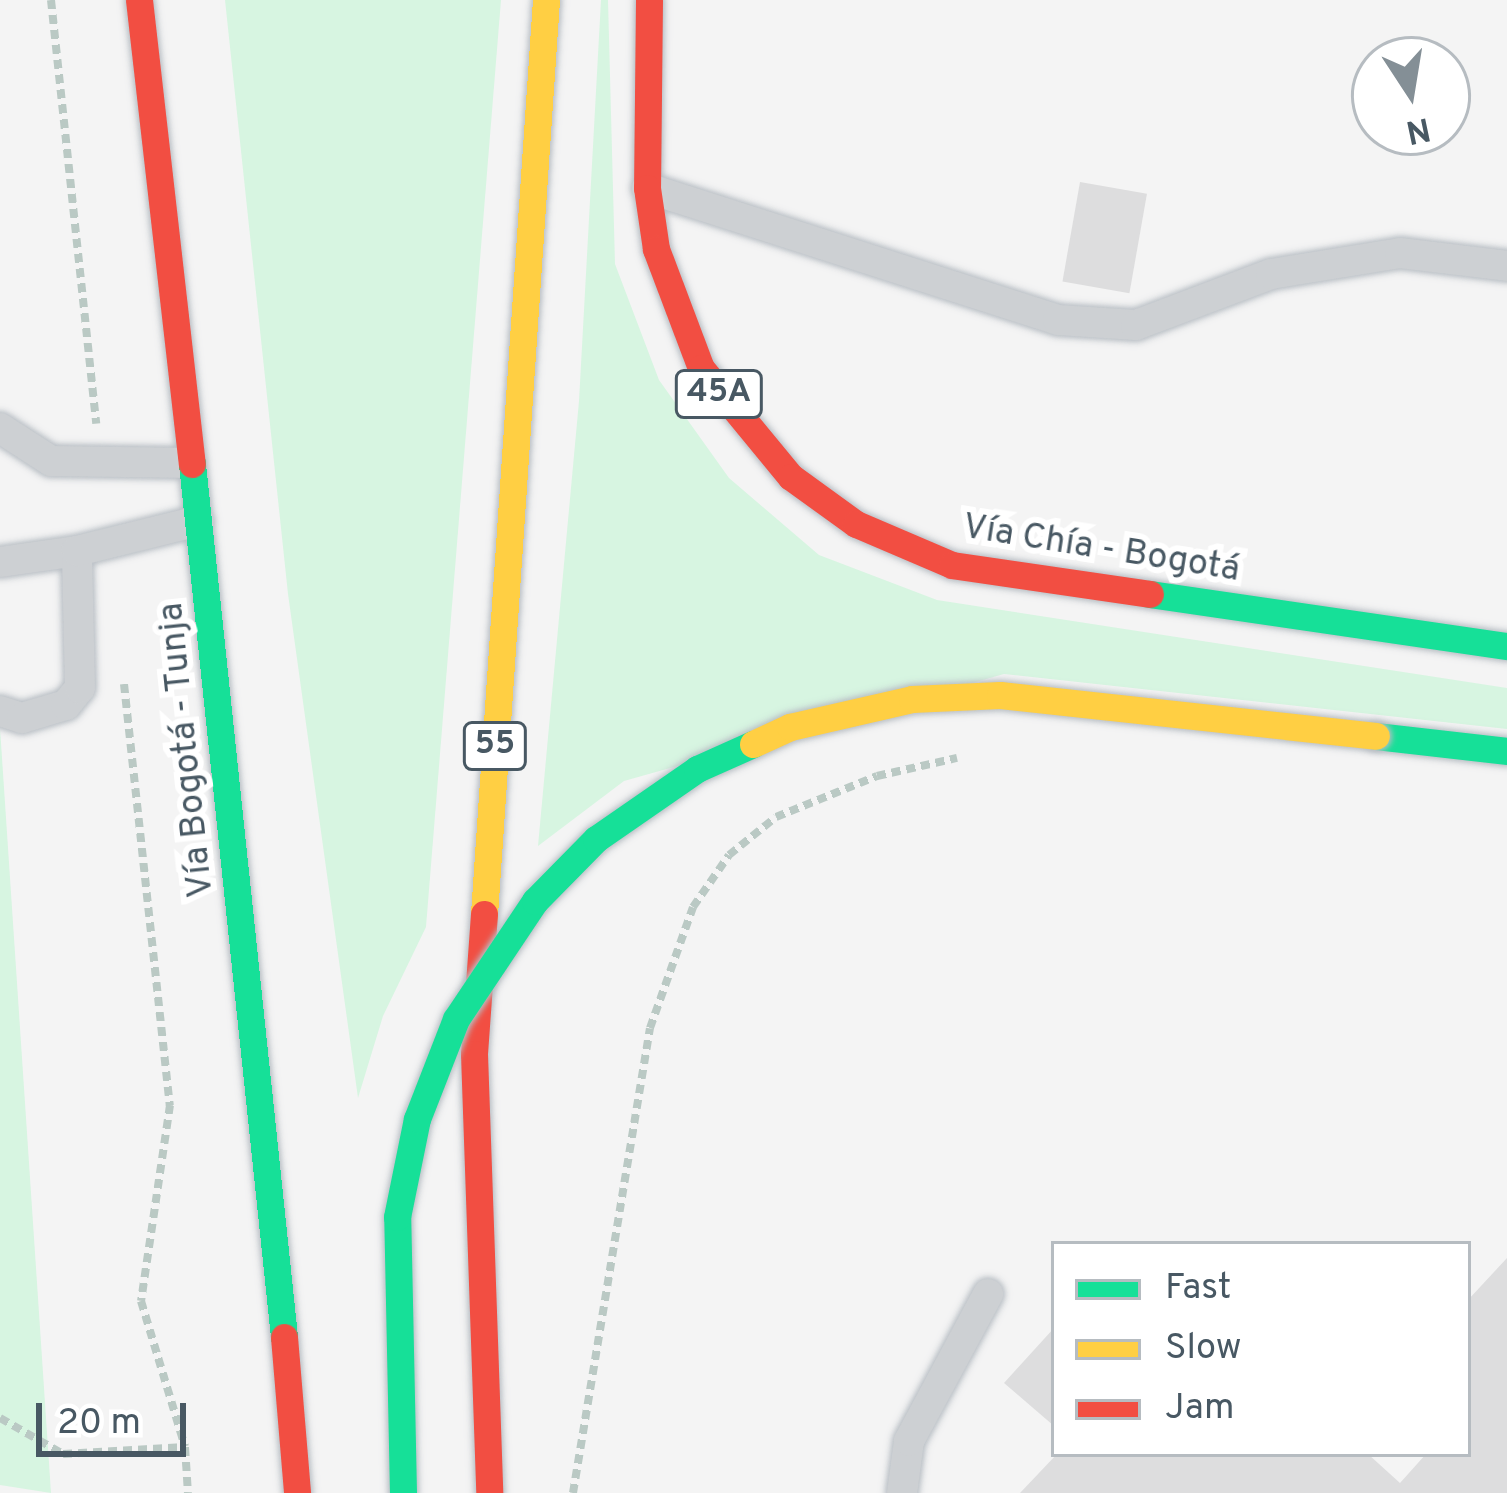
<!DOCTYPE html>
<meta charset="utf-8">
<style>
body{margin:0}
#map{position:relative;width:1507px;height:1493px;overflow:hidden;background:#f4f4f4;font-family:Overpass,sans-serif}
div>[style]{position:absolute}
.green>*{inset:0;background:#d7f5e1}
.building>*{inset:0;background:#ddddde;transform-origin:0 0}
.path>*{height:8px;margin-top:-4px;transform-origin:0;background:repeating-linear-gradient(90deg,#bac9c4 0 9px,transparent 0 15px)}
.roads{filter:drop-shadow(0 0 3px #b8bec4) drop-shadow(0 0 3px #b8bec4)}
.lane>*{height:30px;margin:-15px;padding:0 15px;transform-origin:15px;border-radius:15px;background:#cdd0d3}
.fast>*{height:27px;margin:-13.5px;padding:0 13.5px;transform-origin:13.5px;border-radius:13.5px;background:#16e098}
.slow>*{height:27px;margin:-13.5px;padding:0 13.5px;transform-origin:13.5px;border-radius:13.5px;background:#ffcf43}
.jam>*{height:27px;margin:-13.5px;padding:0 13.5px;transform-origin:13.5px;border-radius:13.5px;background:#f24e42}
.bridges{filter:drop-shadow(0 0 3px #b8bec4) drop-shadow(0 0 3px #b8bec4)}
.fast-bridge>*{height:27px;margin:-13.5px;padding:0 13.5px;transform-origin:13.5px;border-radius:13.5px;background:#16e098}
.slow-bridge>*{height:27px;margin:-13.5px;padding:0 13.5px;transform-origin:13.5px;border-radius:13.5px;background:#ffcf43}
span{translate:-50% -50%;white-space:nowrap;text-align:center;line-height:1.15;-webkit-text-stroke:12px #fff;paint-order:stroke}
.shield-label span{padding:3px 9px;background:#fff;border:3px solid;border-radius:9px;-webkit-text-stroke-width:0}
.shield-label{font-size:33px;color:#485863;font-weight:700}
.street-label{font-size:36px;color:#485863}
.legend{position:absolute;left:1051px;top:1241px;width:420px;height:216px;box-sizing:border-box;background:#fff;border:3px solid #b6bcc1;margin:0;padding:15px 21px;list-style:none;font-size:36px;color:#485863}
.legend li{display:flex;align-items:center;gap:24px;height:60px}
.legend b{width:60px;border:3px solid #b6bcc1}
.north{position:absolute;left:1351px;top:36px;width:120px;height:120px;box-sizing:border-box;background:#fff;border:3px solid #b6bcc1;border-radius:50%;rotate:168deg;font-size:33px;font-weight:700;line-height:48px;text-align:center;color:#485863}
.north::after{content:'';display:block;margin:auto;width:42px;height:54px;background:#848f96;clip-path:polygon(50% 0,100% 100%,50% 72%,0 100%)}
.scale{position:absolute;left:36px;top:1403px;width:150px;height:54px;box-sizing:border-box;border:6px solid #485863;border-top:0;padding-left:15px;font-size:36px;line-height:42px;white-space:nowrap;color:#485863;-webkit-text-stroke:9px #fff;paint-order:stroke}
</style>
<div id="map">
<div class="green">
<div style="clip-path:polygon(225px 0,501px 0,426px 927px,383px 1016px,358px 1098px,288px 594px)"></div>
<div style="clip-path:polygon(601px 0,608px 0,615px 264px,659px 380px,729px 478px,819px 555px,937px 600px,1507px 688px,1507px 729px,1004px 674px,624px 781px,538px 846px,579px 401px)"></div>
<div style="clip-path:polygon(0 728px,51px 1493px,0 1485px)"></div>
</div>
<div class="building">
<div style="left:1080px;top:182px;width:68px;height:101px;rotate:10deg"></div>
<div style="clip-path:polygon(1507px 1258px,1507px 1493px,1020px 1493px,1057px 1454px,1368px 1454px,1400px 1483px,1426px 1454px,1468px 1454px,1468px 1300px)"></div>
<div style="clip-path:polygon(1054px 1328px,1054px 1426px,1004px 1383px)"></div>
</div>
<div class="path">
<div style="left:51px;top:0;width:426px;rotate:83.9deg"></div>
<div style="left:124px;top:684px;width:424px;rotate:83.8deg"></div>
<div style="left:170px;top:1105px;width:198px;rotate:98.4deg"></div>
<div style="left:141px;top:1301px;width:152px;rotate:73.2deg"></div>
<div style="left:185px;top:1447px;width:46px;rotate:86.3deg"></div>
<div style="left:0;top:1418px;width:73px;rotate:29.7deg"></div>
<div style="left:63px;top:1454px;width:122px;rotate:-3.3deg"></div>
<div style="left:573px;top:1493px;width:471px;rotate:-80.6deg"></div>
<div style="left:650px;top:1028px;width:128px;rotate:-70.4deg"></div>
<div style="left:693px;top:907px;width:63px;rotate:-55.3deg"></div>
<div style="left:729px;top:855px;width:60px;rotate:-39deg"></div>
<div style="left:776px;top:817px;width:109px;rotate:-22.1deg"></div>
<div style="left:877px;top:776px;width:82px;rotate:-12.7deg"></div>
</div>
<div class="roads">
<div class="lane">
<div style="left:647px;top:188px;width:432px;rotate:17.8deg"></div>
<div style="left:1058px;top:320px;width:78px;rotate:3.7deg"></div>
<div style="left:1136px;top:325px;width:144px;rotate:-20.7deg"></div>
<div style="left:1271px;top:274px;width:131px;rotate:-9.2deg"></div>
<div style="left:1400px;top:253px;width:108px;rotate:6.9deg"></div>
<div style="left:0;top:428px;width:61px;rotate:32.9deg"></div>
<div style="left:51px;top:461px;width:140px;rotate:0.8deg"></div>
<div style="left:0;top:562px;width:78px;rotate:-8.1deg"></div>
<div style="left:0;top:711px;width:23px;rotate:18deg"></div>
<div style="left:22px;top:718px;width:46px;rotate:-16.5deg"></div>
<div style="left:66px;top:705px;width:22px;rotate:-51deg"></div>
<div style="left:80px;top:688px;width:137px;rotate:-91.3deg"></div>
<div style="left:77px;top:551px;width:125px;rotate:-13.9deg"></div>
<div style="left:902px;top:1493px;width:52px;rotate:-82.3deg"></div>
<div style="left:909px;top:1441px;width:167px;rotate:-61.7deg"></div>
</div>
<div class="fast">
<div style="left:192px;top:464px;width:878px;rotate:83.98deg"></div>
<div style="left:1150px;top:594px;width:361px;rotate:8.3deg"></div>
<div style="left:1376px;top:736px;width:132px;rotate:6.5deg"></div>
</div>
<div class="slow">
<div style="left:484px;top:914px;width:916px;rotate:-86.12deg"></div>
</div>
<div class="jam">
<div style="left:139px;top:0;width:467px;rotate:83.5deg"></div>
<div style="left:649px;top:0;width:188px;rotate:90.6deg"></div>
<div style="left:647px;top:188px;width:62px;rotate:81.6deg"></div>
<div style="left:656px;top:249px;width:127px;rotate:69.3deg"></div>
<div style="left:701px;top:368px;width:141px;rotate:50.5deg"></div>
<div style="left:791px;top:477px;width:80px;rotate:35.9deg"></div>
<div style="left:856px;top:524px;width:104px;rotate:23.1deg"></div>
<div style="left:952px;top:565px;width:200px;rotate:8.3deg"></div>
<div style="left:484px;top:914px;width:140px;rotate:94.1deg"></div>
<div style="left:474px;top:1054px;width:439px;rotate:88deg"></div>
<div style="left:284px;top:1337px;width:157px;rotate:85.2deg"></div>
</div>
</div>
<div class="bridges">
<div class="fast-bridge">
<div style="left:403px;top:1493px;width:276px;rotate:-91.2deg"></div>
<div style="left:397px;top:1217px;width:100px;rotate:-78.5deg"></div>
<div style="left:417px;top:1119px;width:107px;rotate:-68.7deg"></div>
<div style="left:456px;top:1019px;width:142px;rotate:-56.2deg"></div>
<div style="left:535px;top:901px;width:87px;rotate:-45.5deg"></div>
<div style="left:596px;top:839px;width:123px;rotate:-34.7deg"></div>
<div style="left:697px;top:769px;width:61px;rotate:-24.1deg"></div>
</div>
<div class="slow-bridge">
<div style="left:753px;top:744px;width:41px;rotate:-24.7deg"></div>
<div style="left:790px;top:727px;width:125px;rotate:-12.9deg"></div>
<div style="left:912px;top:699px;width:88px;rotate:-2.6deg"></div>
<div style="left:1000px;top:695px;width:378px;rotate:6.2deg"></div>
</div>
</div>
<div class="shield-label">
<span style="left:719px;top:394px">45A</span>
<span style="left:495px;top:746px">55</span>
</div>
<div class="street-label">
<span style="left:1101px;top:550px;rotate:9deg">Vía Chía - Bogotá</span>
<span style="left:188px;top:750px;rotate:-96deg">Vía Bogotá - Tunja</span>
</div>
<ul class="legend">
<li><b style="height:15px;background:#16e098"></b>Fast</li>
<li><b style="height:15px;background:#ffcf43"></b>Slow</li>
<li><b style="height:15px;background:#f24e42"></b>Jam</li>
</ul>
<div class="north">N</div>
<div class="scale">20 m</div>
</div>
